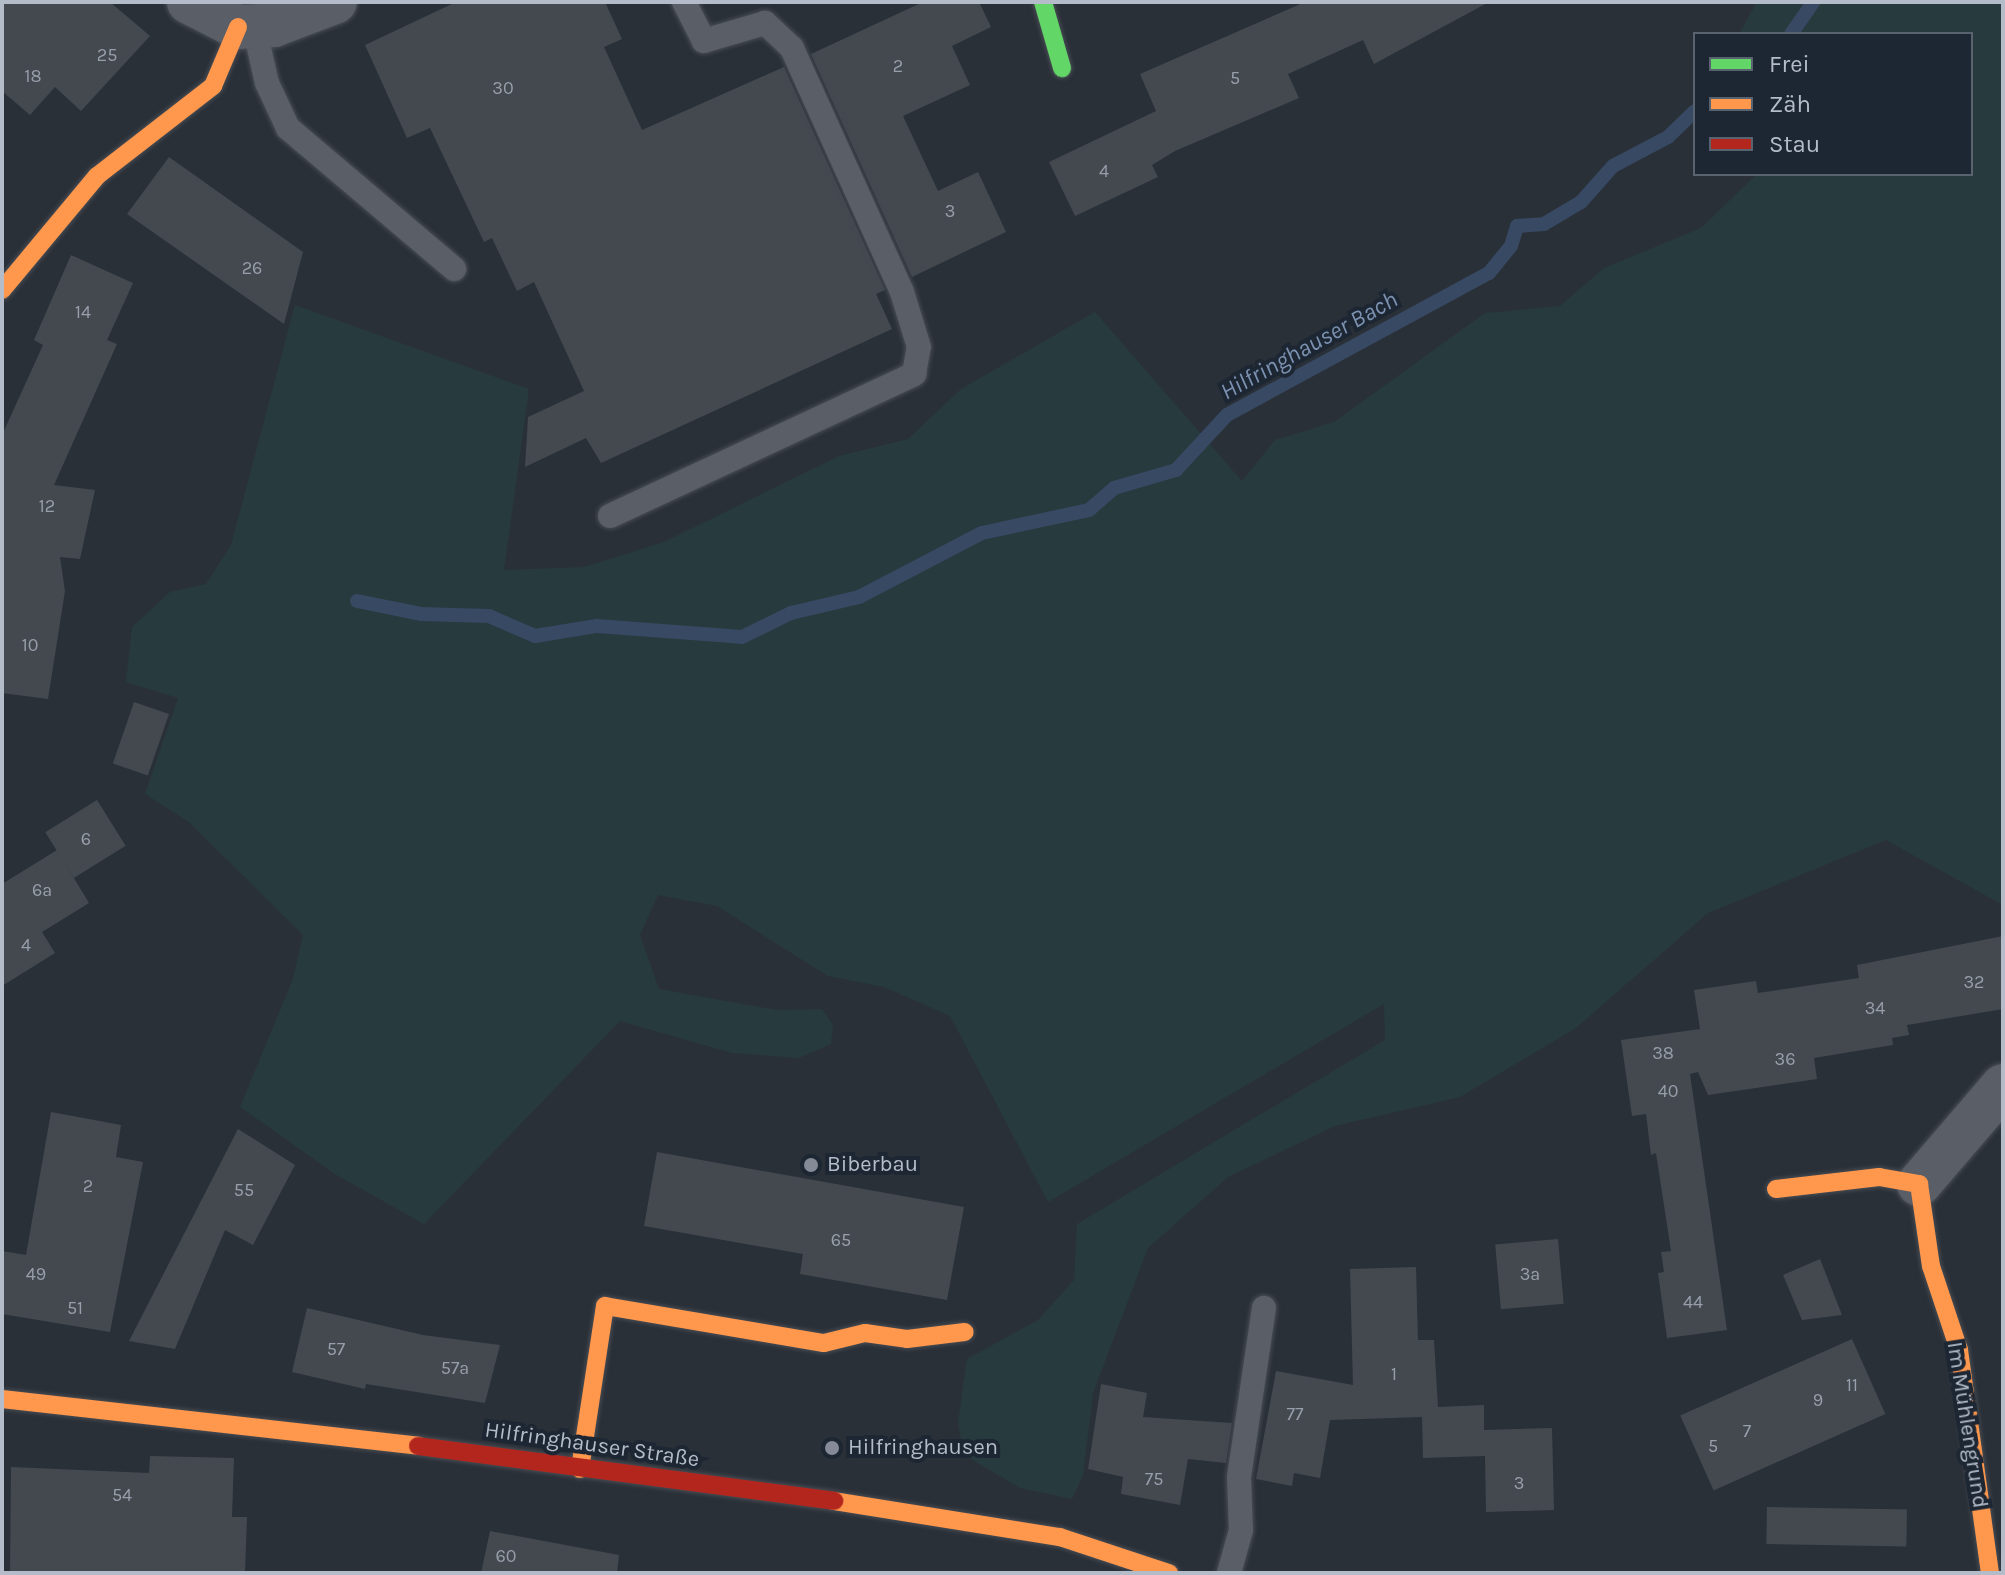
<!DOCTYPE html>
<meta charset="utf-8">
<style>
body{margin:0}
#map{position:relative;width:2005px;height:1575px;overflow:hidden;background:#2a3038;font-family:Karla,sans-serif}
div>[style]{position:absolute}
.green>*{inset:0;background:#273a3e}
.stream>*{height:14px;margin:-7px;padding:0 7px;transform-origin:7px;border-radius:7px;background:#384963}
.building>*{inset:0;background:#444950;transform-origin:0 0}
.roads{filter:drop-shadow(0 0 2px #484c53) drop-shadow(0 0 2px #484c53)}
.lane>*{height:24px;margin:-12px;padding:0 12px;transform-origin:12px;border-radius:12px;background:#5a5e66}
.street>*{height:44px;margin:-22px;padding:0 22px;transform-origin:22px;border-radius:22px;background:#5a5e66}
.fast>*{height:18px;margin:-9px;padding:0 9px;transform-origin:9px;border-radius:9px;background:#63d668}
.slow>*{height:18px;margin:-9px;padding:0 9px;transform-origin:9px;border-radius:9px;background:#ff974d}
.jam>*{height:18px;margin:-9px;padding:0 9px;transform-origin:9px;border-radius:9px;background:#b3261e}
.dots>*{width:22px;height:22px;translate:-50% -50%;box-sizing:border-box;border:4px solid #1d2633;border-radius:50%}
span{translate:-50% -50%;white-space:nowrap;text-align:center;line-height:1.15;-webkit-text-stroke:8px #1d2633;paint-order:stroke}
.number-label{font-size:18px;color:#989fab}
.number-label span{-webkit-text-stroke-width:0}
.poi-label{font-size:22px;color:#b4bcc9}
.left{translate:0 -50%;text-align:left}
.street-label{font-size:22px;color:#b4bcc9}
.water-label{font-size:24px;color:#7c92b1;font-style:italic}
.frame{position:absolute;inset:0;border:4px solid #b4bcc9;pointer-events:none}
.legend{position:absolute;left:1693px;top:32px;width:280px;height:144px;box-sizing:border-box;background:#1d2633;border:2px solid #59626f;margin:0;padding:10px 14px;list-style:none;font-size:24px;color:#b4bcc9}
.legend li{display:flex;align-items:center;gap:16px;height:40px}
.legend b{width:40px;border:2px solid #59626f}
</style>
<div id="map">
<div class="green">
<div style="clip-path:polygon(1757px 2px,2003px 2px,2003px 905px,1886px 840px,1708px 913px,1576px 1028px,1460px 1097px,1335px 1126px,1228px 1177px,1148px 1248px,1093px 1393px,1083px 1475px,1072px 1499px,1020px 1488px,964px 1455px,958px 1423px,967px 1359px,1038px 1320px,1074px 1280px,1077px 1224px,1385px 1040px,1384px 1004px,1048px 1202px,950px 1016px,884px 987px,828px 976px,717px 906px,658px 895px,640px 935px,659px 989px,777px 1010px,822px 1009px,833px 1025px,831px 1044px,799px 1058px,732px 1053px,620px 1021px,424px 1224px,335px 1174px,240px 1107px,293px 979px,303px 935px,189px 822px,145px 794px,178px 698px,126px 682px,132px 627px,170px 592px,206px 584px,231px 545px,295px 305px,529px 389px,504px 570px,584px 567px,664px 542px,839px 456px,908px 439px,961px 389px,1095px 312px,1242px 481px,1275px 440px,1334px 422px,1485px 313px,1560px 306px,1604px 268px,1701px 228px,1757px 174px,1971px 174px,1971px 34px,1739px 34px)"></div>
</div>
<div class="stream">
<div style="left:1791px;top:34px;width:39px;rotate:-55deg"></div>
<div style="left:357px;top:601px;width:65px;rotate:11.5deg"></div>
<div style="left:421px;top:614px;width:68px;rotate:1.7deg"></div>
<div style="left:489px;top:616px;width:50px;rotate:23.5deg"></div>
<div style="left:535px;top:636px;width:63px;rotate:-9.2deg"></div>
<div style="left:597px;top:626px;width:145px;rotate:4.3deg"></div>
<div style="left:742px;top:637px;width:55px;rotate:-26.1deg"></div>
<div style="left:791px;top:613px;width:70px;rotate:-13.2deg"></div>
<div style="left:859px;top:597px;width:139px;rotate:-27.5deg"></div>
<div style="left:982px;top:533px;width:109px;rotate:-12.1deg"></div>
<div style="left:1089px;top:510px;width:33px;rotate:-41deg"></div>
<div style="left:1114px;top:488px;width:65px;rotate:-16.2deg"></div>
<div style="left:1176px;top:470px;width:75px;rotate:-47.2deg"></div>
<div style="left:1227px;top:415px;width:298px;rotate:-28.5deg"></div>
<div style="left:1489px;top:273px;width:35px;rotate:-51deg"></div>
<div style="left:1511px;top:246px;width:21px;rotate:-73deg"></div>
<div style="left:1517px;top:226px;width:27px;rotate:-4deg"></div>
<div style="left:1544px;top:224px;width:43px;rotate:-30.7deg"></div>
<div style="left:1581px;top:202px;width:48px;rotate:-48.4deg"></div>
<div style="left:1613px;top:166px;width:62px;rotate:-27.8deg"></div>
<div style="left:1668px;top:137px;width:37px;rotate:-44deg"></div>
</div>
<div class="building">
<div style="clip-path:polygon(2px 2px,110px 2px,150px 36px,81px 111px,55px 87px,30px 115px,2px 91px)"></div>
<div style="clip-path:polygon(456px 2px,605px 2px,622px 39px,604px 47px,642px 130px,784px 67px,885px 290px,876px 294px,892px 329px,601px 463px,586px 438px,525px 467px,528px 417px,584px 391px,534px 282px,517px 291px,492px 238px,484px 242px,430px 128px,407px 138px,365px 45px)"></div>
<div style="clip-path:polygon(923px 2px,979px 2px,991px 27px,952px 46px,970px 85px,903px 116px,938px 191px,978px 172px,1006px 232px,912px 277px,811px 54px)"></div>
<div style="clip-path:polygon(1305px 2px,1489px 2px,1374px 64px,1363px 40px,1288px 74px,1299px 98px,1175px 151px,1152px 165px,1158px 177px,1075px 216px,1049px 162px,1156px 111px,1140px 74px)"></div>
<div style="clip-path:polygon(169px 157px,303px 252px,284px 324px,127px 214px)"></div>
<div style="clip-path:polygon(71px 255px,133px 283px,107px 340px,117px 344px,54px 485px,95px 490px,80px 559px,60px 557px,65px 591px,48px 699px,2px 693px,2px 435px,43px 345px,34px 340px)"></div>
<div style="left:134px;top:702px;width:37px;height:65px;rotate:19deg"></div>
<div style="left:97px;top:800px;width:54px;height:61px;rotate:58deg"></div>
<div style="clip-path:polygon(57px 850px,89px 903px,42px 932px,55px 953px,2px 986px,2px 884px)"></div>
<div style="clip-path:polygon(2003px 936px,2003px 1009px,1907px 1025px,1909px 1035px,1892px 1038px,1893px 1045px,1814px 1058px,1817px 1079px,1708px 1095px,1698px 1072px,1690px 1074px,1727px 1330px,1667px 1338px,1658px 1273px,1664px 1272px,1661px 1252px,1671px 1251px,1656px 1153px,1651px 1155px,1646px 1114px,1632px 1116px,1621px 1040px,1700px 1029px,1694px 990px,1756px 981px,1758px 993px,1859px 978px,1857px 965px)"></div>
<div style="clip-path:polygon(51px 1112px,121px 1125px,116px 1157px,143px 1162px,110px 1332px,2px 1314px,2px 1251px,26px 1255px)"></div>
<div style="clip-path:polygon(238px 1129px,295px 1165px,253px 1245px,225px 1230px,175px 1349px,129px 1341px)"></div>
<div style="clip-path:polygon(657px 1152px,964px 1207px,947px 1300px,800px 1274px,803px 1254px,644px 1226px)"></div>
<div style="left:1558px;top:1239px;width:65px;height:63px;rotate:85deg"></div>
<div style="clip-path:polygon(1820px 1259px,1842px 1315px,1802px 1320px,1783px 1275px)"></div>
<div style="clip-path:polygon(1416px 1267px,1418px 1340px,1434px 1340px,1438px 1407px,1484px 1405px,1484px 1430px,1552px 1428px,1554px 1510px,1486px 1512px,1485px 1456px,1423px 1458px,1422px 1417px,1330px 1420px,1320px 1478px,1294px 1473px,1292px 1486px,1256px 1479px,1276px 1371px,1353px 1385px,1350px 1269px)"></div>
<div style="clip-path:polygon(307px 1308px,423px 1335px,500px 1345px,485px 1403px,366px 1384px,365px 1389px,292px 1372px)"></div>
<div style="left:1852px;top:1339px;width:82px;height:188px;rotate:66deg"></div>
<div style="clip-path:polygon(1101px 1384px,1147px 1393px,1143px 1417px,1232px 1423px,1226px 1463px,1188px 1459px,1180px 1505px,1121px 1494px,1123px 1477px,1088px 1469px)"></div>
<div style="clip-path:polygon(150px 1456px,234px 1458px,232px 1517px,247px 1517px,245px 1573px,10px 1573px,11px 1467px,149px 1473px)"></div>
<div style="left:1767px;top:1507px;width:140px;height:37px;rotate:1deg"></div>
<div style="clip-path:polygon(490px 1531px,619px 1555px,617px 1573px,481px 1573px)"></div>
</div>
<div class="roads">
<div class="lane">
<div style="left:254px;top:26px;width:58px;rotate:77.2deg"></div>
<div style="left:267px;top:83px;width:50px;rotate:65deg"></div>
<div style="left:288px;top:128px;width:218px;rotate:40.3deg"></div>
<div style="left:610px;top:516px;width:336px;rotate:-25deg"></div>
<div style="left:914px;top:374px;width:27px;rotate:-80deg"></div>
<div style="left:919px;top:347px;width:58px;rotate:-107.2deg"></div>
<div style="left:902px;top:292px;width:268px;rotate:-114.3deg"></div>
<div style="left:792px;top:48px;width:37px;rotate:-137deg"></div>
<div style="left:765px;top:23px;width:64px;rotate:163.6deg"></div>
<div style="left:704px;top:41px;width:44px;rotate:-117.1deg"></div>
<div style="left:1229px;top:1573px;width:45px;rotate:-74.4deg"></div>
<div style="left:1241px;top:1530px;width:53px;rotate:-92.2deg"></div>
<div style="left:1239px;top:1477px;width:171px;rotate:-81.6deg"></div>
</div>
<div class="street">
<div style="left:189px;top:2px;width:55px;rotate:27deg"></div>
<div style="left:238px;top:27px;width:36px;rotate:-3deg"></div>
<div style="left:274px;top:25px;width:65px;rotate:-20.7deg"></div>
<div style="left:1919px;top:1184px;width:129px;rotate:-49.4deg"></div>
</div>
<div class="fast">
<div style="left:1043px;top:2px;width:69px;rotate:73.9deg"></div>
</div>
<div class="slow">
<div style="left:2px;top:290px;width:148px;rotate:-50.2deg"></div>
<div style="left:97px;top:176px;width:147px;rotate:-37.8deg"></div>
<div style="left:213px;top:86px;width:64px;rotate:-67deg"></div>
<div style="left:1776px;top:1189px;width:104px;rotate:-6.6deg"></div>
<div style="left:1879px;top:1177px;width:41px;rotate:9.9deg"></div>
<div style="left:1919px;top:1184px;width:83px;rotate:81.7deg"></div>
<div style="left:1931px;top:1266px;width:89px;rotate:71.6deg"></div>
<div style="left:1959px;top:1350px;width:225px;rotate:82.1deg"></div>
<div style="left:2px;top:1399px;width:419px;rotate:6.4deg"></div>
<div style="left:580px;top:1469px;width:165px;rotate:-81.3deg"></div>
<div style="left:605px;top:1306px;width:222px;rotate:9.6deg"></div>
<div style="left:824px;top:1343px;width:42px;rotate:-13.7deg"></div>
<div style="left:865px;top:1333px;width:42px;rotate:8.1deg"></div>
<div style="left:907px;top:1339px;width:58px;rotate:-6.9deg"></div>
<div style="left:834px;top:1501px;width:229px;rotate:9.1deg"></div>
<div style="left:1060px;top:1537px;width:115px;rotate:18.3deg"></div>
</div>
<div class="jam">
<div style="left:418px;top:1446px;width:420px;rotate:7.5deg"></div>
</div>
</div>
<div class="dots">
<div style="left:811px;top:1165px;background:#848b96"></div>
<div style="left:832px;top:1448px;background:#848b96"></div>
</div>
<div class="number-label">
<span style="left:107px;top:55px">25</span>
<span style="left:898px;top:66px">2</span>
<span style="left:33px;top:76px">18</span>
<span style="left:1235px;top:78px">5</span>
<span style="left:503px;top:88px">30</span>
<span style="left:1104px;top:171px">4</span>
<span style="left:950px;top:211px">3</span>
<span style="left:252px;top:268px">26</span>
<span style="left:83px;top:312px">14</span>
<span style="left:47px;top:506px">12</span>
<span style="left:30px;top:645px">10</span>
<span style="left:86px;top:839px">6</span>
<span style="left:42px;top:890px">6a</span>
<span style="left:26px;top:945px">4</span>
<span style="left:1974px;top:982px">32</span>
<span style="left:1875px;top:1008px">34</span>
<span style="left:1663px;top:1053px">38</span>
<span style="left:1785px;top:1059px">36</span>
<span style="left:1668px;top:1091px">40</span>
<span style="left:88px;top:1186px">2</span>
<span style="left:244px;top:1190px">55</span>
<span style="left:841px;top:1240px">65</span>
<span style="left:36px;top:1274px">49</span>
<span style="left:1530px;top:1274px">3a</span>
<span style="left:1693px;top:1302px">44</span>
<span style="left:75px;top:1308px">51</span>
<span style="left:336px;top:1349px">57</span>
<span style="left:455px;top:1368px">57a</span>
<span style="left:1394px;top:1374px">1</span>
<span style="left:1852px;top:1385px">11</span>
<span style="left:1818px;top:1400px">9</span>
<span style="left:1295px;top:1414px">77</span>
<span style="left:1747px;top:1431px">7</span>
<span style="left:1713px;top:1446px">5</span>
<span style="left:1154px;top:1479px">75</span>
<span style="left:1519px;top:1483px">3</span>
<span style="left:122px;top:1495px">54</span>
<span style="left:506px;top:1556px">60</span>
</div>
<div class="poi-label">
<span class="left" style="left:827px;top:1165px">Biberbau</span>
<span class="left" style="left:848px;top:1448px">Hilfringhausen</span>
</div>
<div class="street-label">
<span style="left:1967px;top:1425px;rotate:81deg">Im Mühlengrund</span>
<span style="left:592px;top:1445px;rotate:8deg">Hilfringhauser Straße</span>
</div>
<div class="water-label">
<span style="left:1309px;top:346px;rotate:-29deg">Hilfringhauser Bach</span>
</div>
<div class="frame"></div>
<ul class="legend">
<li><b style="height:10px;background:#63d668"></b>Frei</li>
<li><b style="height:10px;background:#ff974d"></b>Zäh</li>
<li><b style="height:10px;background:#b3261e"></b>Stau</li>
</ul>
</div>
